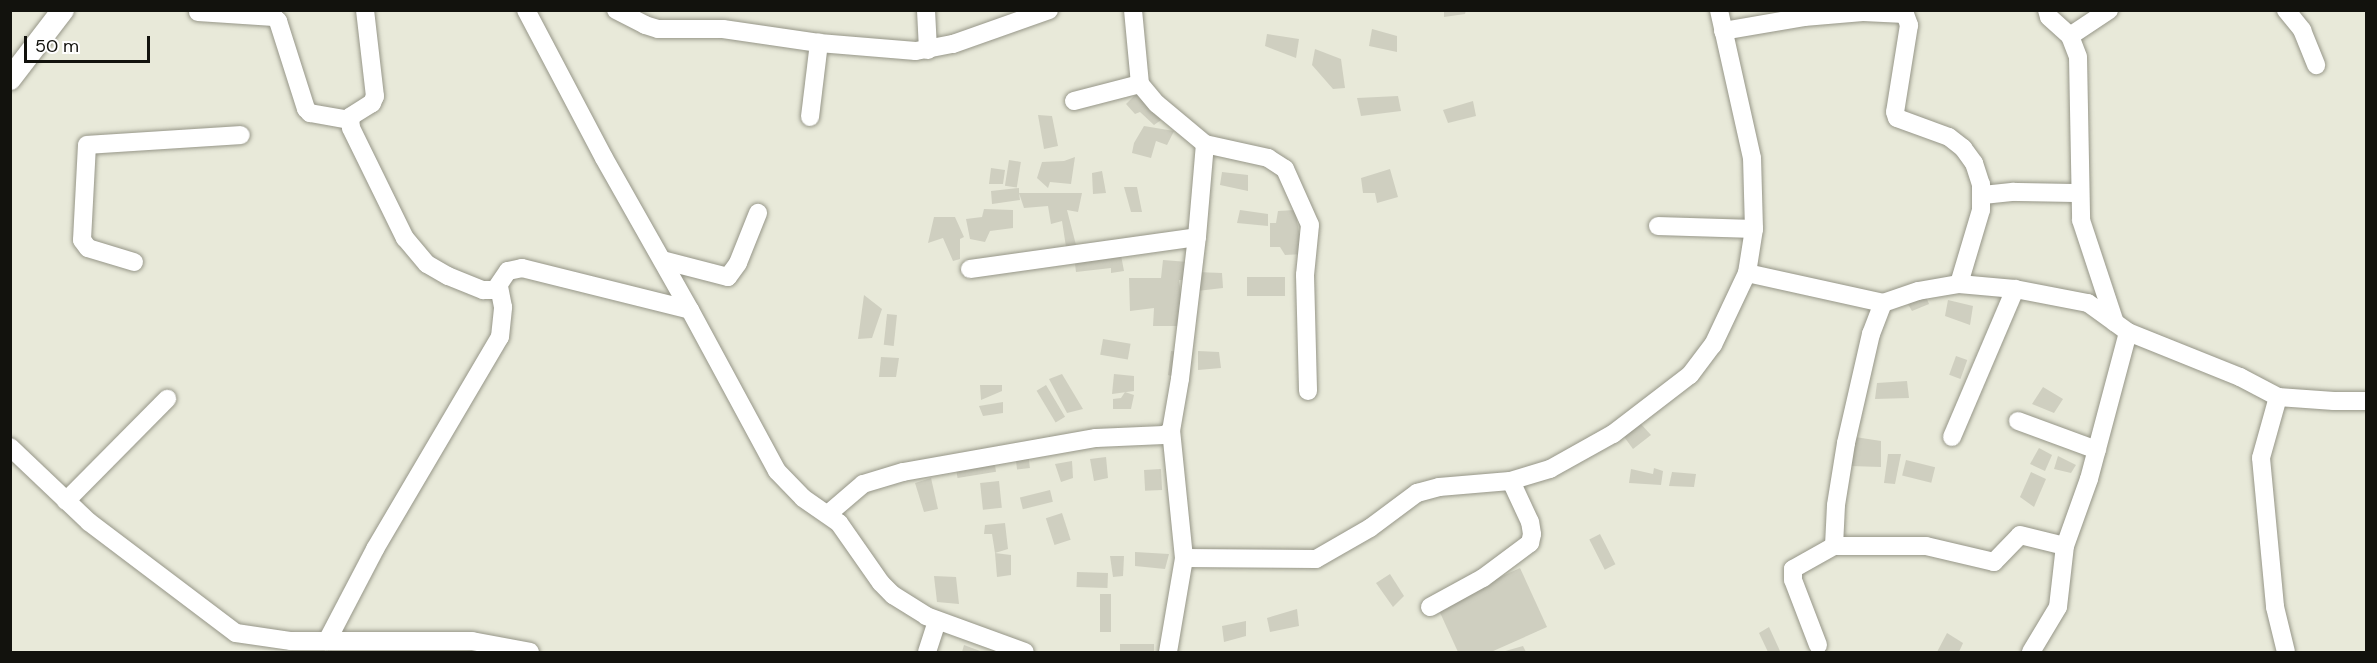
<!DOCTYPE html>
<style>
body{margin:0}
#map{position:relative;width:2377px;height:663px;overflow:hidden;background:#e8e9d9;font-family:"DM Sans",sans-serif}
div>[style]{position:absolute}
.building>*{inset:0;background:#cfcfc0;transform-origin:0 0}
.roads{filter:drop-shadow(0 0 2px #969688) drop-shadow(0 0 2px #969688)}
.minor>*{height:18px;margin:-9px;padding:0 9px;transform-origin:9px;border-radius:9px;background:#fff}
.major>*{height:22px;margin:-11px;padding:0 11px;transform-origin:11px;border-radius:11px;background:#fff}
span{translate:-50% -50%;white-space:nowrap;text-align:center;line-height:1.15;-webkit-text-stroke:4.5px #fff;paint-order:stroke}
.frame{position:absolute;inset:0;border:12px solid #12120d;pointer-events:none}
.scale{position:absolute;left:24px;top:36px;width:126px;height:27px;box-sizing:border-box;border:3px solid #12120d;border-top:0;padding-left:8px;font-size:18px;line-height:21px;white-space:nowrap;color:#12120d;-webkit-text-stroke:4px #fff;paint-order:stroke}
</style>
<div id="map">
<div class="building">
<div style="clip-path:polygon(1444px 10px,1466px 10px,1465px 14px,1444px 17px)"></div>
<div style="clip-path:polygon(1372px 29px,1397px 36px,1397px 52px,1369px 46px)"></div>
<div style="clip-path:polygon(1267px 34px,1299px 39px,1296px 58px,1265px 46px)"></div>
<div style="clip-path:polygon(1315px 49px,1341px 59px,1345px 88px,1333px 89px,1312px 65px)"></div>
<div style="clip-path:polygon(1136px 94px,1161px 120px,1154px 125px,1140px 112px,1135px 114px,1126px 104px)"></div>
<div style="clip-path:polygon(1398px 96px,1401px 111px,1361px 116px,1357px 98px)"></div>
<div style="clip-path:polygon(1473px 101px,1476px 116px,1448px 123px,1443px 110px)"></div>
<div style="clip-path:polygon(1038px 115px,1052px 116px,1058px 146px,1044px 149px)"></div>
<div style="clip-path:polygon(1144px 126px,1174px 131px,1167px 145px,1156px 141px,1151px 158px,1132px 153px,1134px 143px)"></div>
<div style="clip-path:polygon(1075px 157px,1071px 184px,1050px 182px,1048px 188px,1037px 178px,1042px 162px,1064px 161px)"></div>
<div style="left:1009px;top:160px;width:12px;height:26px;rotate:9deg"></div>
<div style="clip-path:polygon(991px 168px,1005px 170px,1003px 184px,989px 184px)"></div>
<div style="clip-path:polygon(1390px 169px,1398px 197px,1377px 203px,1375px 193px,1363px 193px,1361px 178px)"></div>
<div style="clip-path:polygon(1102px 171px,1106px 193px,1093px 194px,1092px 173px)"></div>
<div style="clip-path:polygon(1222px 172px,1248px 175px,1248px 191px,1220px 185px)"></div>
<div style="clip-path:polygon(1124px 187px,1137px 187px,1142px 212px,1131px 212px)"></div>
<div style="clip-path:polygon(1019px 188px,1019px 193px,1082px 193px,1078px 212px,1067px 210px,1076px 245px,1066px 247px,1062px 221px,1051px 224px,1048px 206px,1024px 208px,1019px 193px,1020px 200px,992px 204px,991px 191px)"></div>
<div style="clip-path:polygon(984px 209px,1013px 210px,1013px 228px,990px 231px,985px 242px,970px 239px,966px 219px,982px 217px)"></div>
<div style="clip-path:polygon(1240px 210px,1268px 214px,1268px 226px,1237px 223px)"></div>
<div style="clip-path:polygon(1295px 210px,1303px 254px,1285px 255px,1280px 247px,1270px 247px,1270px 223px,1276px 223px,1278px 211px)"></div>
<div style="clip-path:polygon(934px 217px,955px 217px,964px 237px,960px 239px,960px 259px,953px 261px,943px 238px,928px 243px)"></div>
<div style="clip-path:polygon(1120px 250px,1124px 271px,1111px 273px,1111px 268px,1076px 272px,1074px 256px)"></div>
<div style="clip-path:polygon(1163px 260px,1188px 262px,1187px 280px,1179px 280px,1182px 303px,1180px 326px,1153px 326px,1154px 308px,1130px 311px,1129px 278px,1161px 278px)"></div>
<div style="clip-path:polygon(1196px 272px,1222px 273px,1223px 288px,1197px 291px)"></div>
<div style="left:1285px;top:277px;width:19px;height:38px;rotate:90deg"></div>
<div style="clip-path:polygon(864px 295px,882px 309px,872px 338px,858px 339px)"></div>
<div style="clip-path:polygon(1925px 295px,1929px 304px,1912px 311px,1906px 301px)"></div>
<div style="clip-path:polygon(1948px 300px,1973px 306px,1970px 325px,1945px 316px)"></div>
<div style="left:887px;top:314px;width:10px;height:31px;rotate:6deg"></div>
<div style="left:1103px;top:339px;width:28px;height:16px;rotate:10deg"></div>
<div style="clip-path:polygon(1171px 351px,1182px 352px,1178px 378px,1168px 375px)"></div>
<div style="clip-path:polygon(1198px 351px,1219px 352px,1221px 368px,1198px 370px)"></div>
<div style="left:1956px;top:356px;width:12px;height:20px;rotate:20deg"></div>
<div style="clip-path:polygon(881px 357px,899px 358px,896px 377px,879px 377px)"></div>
<div style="clip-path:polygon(1062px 374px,1083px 409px,1067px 413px,1049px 379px)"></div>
<div style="clip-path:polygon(1114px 374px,1134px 376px,1134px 391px,1112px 394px)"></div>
<div style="clip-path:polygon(1907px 381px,1909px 398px,1875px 399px,1877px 383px)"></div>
<div style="clip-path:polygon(980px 385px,1002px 385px,1002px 391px,981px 400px)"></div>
<div style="left:1046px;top:385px;width:37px;height:11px;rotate:59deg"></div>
<div style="clip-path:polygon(2043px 387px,2063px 399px,2054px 413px,2032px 404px)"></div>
<div style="clip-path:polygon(1125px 392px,1134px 395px,1131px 409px,1113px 409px,1113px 399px,1121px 398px)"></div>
<div style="clip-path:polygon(1003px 402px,1003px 413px,983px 416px,979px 406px)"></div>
<div style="clip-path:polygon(1640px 423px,1651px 435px,1633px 449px,1622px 434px)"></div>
<div style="clip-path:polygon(1855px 437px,1881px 441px,1881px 467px,1850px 466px)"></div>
<div style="clip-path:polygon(2039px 448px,2052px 455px,2045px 471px,2030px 464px)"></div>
<div style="left:1028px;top:452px;width:16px;height:13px;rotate:83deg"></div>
<div style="clip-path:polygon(1888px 454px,1901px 454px,1895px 484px,1884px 483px)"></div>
<div style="clip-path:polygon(2058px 456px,2076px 465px,2071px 473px,2054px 469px)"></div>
<div style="clip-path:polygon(1106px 457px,1108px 478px,1094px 481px,1090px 459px)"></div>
<div style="left:994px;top:459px;width:13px;height:39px;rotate:81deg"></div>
<div style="left:1906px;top:460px;width:30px;height:16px;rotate:14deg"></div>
<div style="clip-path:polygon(1072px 461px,1073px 478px,1061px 482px,1055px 464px)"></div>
<div style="clip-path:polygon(1654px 468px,1663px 471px,1661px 485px,1629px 483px,1631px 469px,1653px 474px)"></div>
<div style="left:1161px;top:469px;width:21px;height:17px;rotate:87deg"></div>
<div style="clip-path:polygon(1672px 472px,1696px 474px,1694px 487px,1669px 486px)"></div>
<div style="clip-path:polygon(2031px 472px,2046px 479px,2034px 507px,2020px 497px)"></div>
<div style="clip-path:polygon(931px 478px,938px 509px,924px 512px,915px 483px)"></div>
<div style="left:999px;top:481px;width:27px;height:19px;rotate:84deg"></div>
<div style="left:1050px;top:490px;width:12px;height:31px;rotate:76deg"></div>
<div style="left:1062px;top:513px;width:28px;height:17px;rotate:72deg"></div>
<div style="clip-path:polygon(1005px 523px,1008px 549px,995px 553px,992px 534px,984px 534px,985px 525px)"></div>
<div style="left:1600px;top:534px;width:34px;height:12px;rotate:63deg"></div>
<div style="clip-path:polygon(1135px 552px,1169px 554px,1165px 569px,1135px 566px)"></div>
<div style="clip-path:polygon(995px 553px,1011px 555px,1011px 575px,997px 577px)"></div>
<div style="clip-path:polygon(1110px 556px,1124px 556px,1123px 576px,1113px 577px)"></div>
<div style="clip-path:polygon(1520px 568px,1547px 627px,1491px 652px,1458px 652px,1437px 606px)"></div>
<div style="left:1077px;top:572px;width:31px;height:15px;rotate:2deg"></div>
<div style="clip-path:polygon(1390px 574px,1404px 596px,1393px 607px,1376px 583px)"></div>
<div style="clip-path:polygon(934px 576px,956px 577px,959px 604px,937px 602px)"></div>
<div style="left:1100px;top:594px;width:11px;height:38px"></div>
<div style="clip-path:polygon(1297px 609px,1299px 626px,1270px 632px,1267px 618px)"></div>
<div style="clip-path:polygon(1246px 621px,1246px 636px,1224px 642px,1222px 626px)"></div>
<div style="clip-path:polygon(1769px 627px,1780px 651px,1777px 652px,1768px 652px,1759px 633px)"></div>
<div style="clip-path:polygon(1947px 633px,1963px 643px,1959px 652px,1937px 652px)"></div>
<div style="left:1120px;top:644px;width:34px;height:8px"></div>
<div style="clip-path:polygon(964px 645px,983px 652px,962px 652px)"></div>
<div style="clip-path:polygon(1523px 646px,1526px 652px,1502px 652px)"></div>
</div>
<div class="roads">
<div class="minor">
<div style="left:365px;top:10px;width:87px;rotate:83.4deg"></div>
<div style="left:375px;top:96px;width:8px;rotate:113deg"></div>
<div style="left:372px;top:103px;width:26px;rotate:148deg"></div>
<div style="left:350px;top:117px;width:11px;rotate:85deg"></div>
<div style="left:351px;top:128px;width:123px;rotate:63.9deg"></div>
<div style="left:405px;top:238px;width:34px;rotate:50deg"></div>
<div style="left:427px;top:264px;width:24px;rotate:30deg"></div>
<div style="left:448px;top:276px;width:38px;rotate:22deg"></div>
<div style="left:483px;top:290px;width:12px"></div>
<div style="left:495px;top:290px;width:23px;rotate:-56deg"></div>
<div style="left:508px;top:271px;width:14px;rotate:-12deg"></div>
<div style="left:522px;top:268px;width:173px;rotate:14deg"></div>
<div style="left:526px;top:10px;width:167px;rotate:62.2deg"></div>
<div style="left:604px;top:158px;width:175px;rotate:60.5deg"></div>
<div style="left:690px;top:310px;width:183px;rotate:61.6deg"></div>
<div style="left:777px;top:471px;width:37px;rotate:46deg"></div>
<div style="left:803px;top:498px;width:44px;rotate:34.8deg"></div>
<div style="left:839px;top:523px;width:73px;rotate:55deg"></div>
<div style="left:881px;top:583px;width:17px;rotate:45deg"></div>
<div style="left:893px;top:595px;width:39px;rotate:32deg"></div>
<div style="left:926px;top:616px;width:105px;rotate:20deg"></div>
<div style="left:616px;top:10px;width:33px;rotate:27deg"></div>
<div style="left:645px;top:25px;width:14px;rotate:17deg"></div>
<div style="left:658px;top:29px;width:65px"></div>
<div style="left:723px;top:29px;width:97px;rotate:8.3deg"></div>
<div style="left:819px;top:43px;width:97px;rotate:4.7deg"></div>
<div style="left:916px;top:51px;width:38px;rotate:-11deg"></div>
<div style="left:953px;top:44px;width:102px;rotate:-19.5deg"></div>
<div style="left:926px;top:10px;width:40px;rotate:87.1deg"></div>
<div style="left:1133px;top:10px;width:74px;rotate:84.6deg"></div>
<div style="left:1140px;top:84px;width:26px;rotate:50deg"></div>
<div style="left:1157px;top:104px;width:62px;rotate:39.8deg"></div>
<div style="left:1205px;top:144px;width:65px;rotate:12.5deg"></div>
<div style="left:1268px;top:158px;width:20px;rotate:33deg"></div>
<div style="left:1285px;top:169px;width:61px;rotate:65.9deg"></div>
<div style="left:1310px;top:225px;width:50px;rotate:95.7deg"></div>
<div style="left:1305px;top:275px;width:116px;rotate:88.5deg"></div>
<div style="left:2047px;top:10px;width:7px;rotate:74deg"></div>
<div style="left:2049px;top:17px;width:28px;rotate:42deg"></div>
<div style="left:2070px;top:36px;width:22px;rotate:69deg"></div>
<div style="left:2078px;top:57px;width:163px;rotate:88.9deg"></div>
<div style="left:2081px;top:220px;width:108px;rotate:71.7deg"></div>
<div style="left:2286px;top:10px;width:26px;rotate:51deg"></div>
<div style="left:2302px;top:30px;width:38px;rotate:68deg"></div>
<div style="left:198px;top:12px;width:76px;rotate:3.8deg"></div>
<div style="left:274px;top:17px;width:6px;rotate:45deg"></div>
<div style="left:278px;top:21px;width:92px;rotate:72.3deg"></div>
<div style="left:306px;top:109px;width:6px;rotate:45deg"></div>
<div style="left:310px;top:113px;width:41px;rotate:9.9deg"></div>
<div style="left:1723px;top:31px;width:82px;rotate:-9.8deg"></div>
<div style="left:1804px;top:17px;width:59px;rotate:-4.8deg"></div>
<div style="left:1863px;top:12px;width:42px;rotate:2.7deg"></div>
<div style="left:1905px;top:14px;width:12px;rotate:70deg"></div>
<div style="left:1909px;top:25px;width:88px;rotate:99.1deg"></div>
<div style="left:1895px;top:112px;width:6px;rotate:72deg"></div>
<div style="left:1897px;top:118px;width:55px;rotate:20.1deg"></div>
<div style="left:1949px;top:137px;width:18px;rotate:38deg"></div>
<div style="left:1963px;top:148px;width:19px;rotate:54deg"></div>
<div style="left:1974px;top:163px;width:22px;rotate:72deg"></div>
<div style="left:1981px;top:184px;width:26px;rotate:90deg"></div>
<div style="left:1981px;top:210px;width:77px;rotate:106.6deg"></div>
<div style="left:2070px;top:36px;width:47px;rotate:-33.7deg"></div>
<div style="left:1074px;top:101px;width:68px;rotate:-14.4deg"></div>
<div style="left:810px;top:117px;width:75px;rotate:-83.1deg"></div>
<div style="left:1983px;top:195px;width:31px;rotate:-6deg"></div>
<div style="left:2014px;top:192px;width:65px;rotate:0.9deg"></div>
<div style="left:1658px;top:226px;width:96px;rotate:1.8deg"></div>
<div style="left:662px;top:260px;width:68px;rotate:14.4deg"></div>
<div style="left:728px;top:277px;width:17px;rotate:-54deg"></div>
<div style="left:738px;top:263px;width:54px;rotate:-68.2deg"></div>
<div style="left:134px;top:262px;width:48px;rotate:-163.1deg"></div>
<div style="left:88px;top:248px;width:10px;rotate:-127deg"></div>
<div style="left:82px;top:240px;width:95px;rotate:-87deg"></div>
<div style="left:87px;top:145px;width:154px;rotate:-3.7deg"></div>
<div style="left:970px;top:269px;width:229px;rotate:-8deg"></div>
<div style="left:1747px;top:273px;width:139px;rotate:12.4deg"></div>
<div style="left:1883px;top:303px;width:37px;rotate:-19deg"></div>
<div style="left:1918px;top:291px;width:42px;rotate:-9.7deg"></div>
<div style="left:1959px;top:284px;width:56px;rotate:5.1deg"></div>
<div style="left:2015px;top:289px;width:74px;rotate:10.9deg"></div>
<div style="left:2088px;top:303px;width:49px;rotate:35.9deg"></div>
<div style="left:2128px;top:332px;width:121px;rotate:21.9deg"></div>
<div style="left:2240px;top:377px;width:43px;rotate:27.8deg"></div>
<div style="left:2278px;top:397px;width:56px;rotate:4.1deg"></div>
<div style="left:2334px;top:401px;width:32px"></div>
<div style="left:2278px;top:397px;width:63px;rotate:105.6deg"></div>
<div style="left:2261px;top:458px;width:150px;rotate:84.6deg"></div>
<div style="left:2275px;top:607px;width:46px;rotate:76.3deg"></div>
<div style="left:2018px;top:421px;width:84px;rotate:20.2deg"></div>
<div style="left:1952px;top:437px;width:161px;rotate:-66.9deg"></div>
<div style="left:10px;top:447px;width:109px;rotate:43.5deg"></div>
<div style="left:89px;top:522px;width:184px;rotate:37.1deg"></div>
<div style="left:236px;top:633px;width:56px;rotate:8.3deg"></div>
<div style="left:291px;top:641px;width:181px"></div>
<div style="left:472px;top:641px;width:59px;rotate:10.7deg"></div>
<div style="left:66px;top:501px;width:144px;rotate:-45.3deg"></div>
<div style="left:828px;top:514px;width:46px;rotate:-40.6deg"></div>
<div style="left:863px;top:484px;width:42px;rotate:-16.7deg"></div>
<div style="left:903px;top:472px;width:196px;rotate:-10deg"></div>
<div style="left:1096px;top:438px;width:68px;rotate:-2.5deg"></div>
<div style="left:1164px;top:435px;width:8px;rotate:-30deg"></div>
<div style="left:1171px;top:431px;width:53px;rotate:-80.2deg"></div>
<div style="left:1180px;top:379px;width:143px;rotate:-83.2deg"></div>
<div style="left:1197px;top:237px;width:93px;rotate:-85.1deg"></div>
<div style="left:1834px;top:546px;width:41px;rotate:-87.2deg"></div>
<div style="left:1836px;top:505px;width:63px;rotate:-80.8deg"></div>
<div style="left:1846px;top:443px;width:112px;rotate:-77.1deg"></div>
<div style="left:1871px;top:334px;width:33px;rotate:-69deg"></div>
<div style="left:1184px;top:558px;width:132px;rotate:0.4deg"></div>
<div style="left:1316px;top:559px;width:62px;rotate:-29.9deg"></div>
<div style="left:1370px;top:528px;width:59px;rotate:-36.7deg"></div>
<div style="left:1417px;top:493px;width:23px;rotate:-15deg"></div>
<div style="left:1439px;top:487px;width:71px;rotate:-4.8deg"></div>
<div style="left:1510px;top:481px;width:42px;rotate:-16.7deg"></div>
<div style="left:1550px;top:469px;width:72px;rotate:-29.1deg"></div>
<div style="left:1613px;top:434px;width:97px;rotate:-37.5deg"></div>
<div style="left:1690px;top:375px;width:38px;rotate:-53deg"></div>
<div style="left:1713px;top:345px;width:80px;rotate:-64.7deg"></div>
<div style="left:1747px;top:273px;width:45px;rotate:-81deg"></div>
<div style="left:1754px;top:229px;width:71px;rotate:-91.6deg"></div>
<div style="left:1752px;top:158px;width:152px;rotate:-102.6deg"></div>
<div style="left:1430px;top:607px;width:60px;rotate:-28.7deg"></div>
<div style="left:1483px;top:578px;width:59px;rotate:-36.7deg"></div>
<div style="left:1530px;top:543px;width:9px;rotate:-77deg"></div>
<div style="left:1532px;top:534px;width:12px;rotate:-99deg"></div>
<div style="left:1530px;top:522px;width:45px;rotate:-114.9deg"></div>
<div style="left:327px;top:641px;width:104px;rotate:-62.4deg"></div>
<div style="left:375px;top:549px;width:246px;rotate:-59.5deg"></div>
<div style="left:500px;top:337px;width:30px;rotate:-84deg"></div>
<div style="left:503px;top:307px;width:20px;rotate:-101deg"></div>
<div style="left:1818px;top:645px;width:70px;rotate:-111deg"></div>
<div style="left:1793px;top:580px;width:11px;rotate:-90deg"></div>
<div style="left:1793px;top:569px;width:47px;rotate:-29.3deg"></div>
<div style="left:1834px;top:546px;width:92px"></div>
<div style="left:1926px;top:546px;width:70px;rotate:13.2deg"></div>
<div style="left:1994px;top:562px;width:37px;rotate:-46deg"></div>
<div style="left:2020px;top:535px;width:46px;rotate:13.7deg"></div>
<div style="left:2065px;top:546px;width:71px;rotate:-70.3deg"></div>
<div style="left:2089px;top:479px;width:152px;rotate:-75.1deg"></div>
<div style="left:927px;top:652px;width:33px;rotate:-72deg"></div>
<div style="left:1168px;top:652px;width:95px;rotate:-80.3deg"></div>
<div style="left:1184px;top:558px;width:128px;rotate:-95.8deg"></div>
<div style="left:2031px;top:652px;width:52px;rotate:-59deg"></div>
<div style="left:2058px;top:607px;width:61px;rotate:-83.5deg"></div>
</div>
<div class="major">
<div style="left:10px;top:79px;width:87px;rotate:-52.5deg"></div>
</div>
</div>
<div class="frame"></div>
<div class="scale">50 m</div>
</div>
